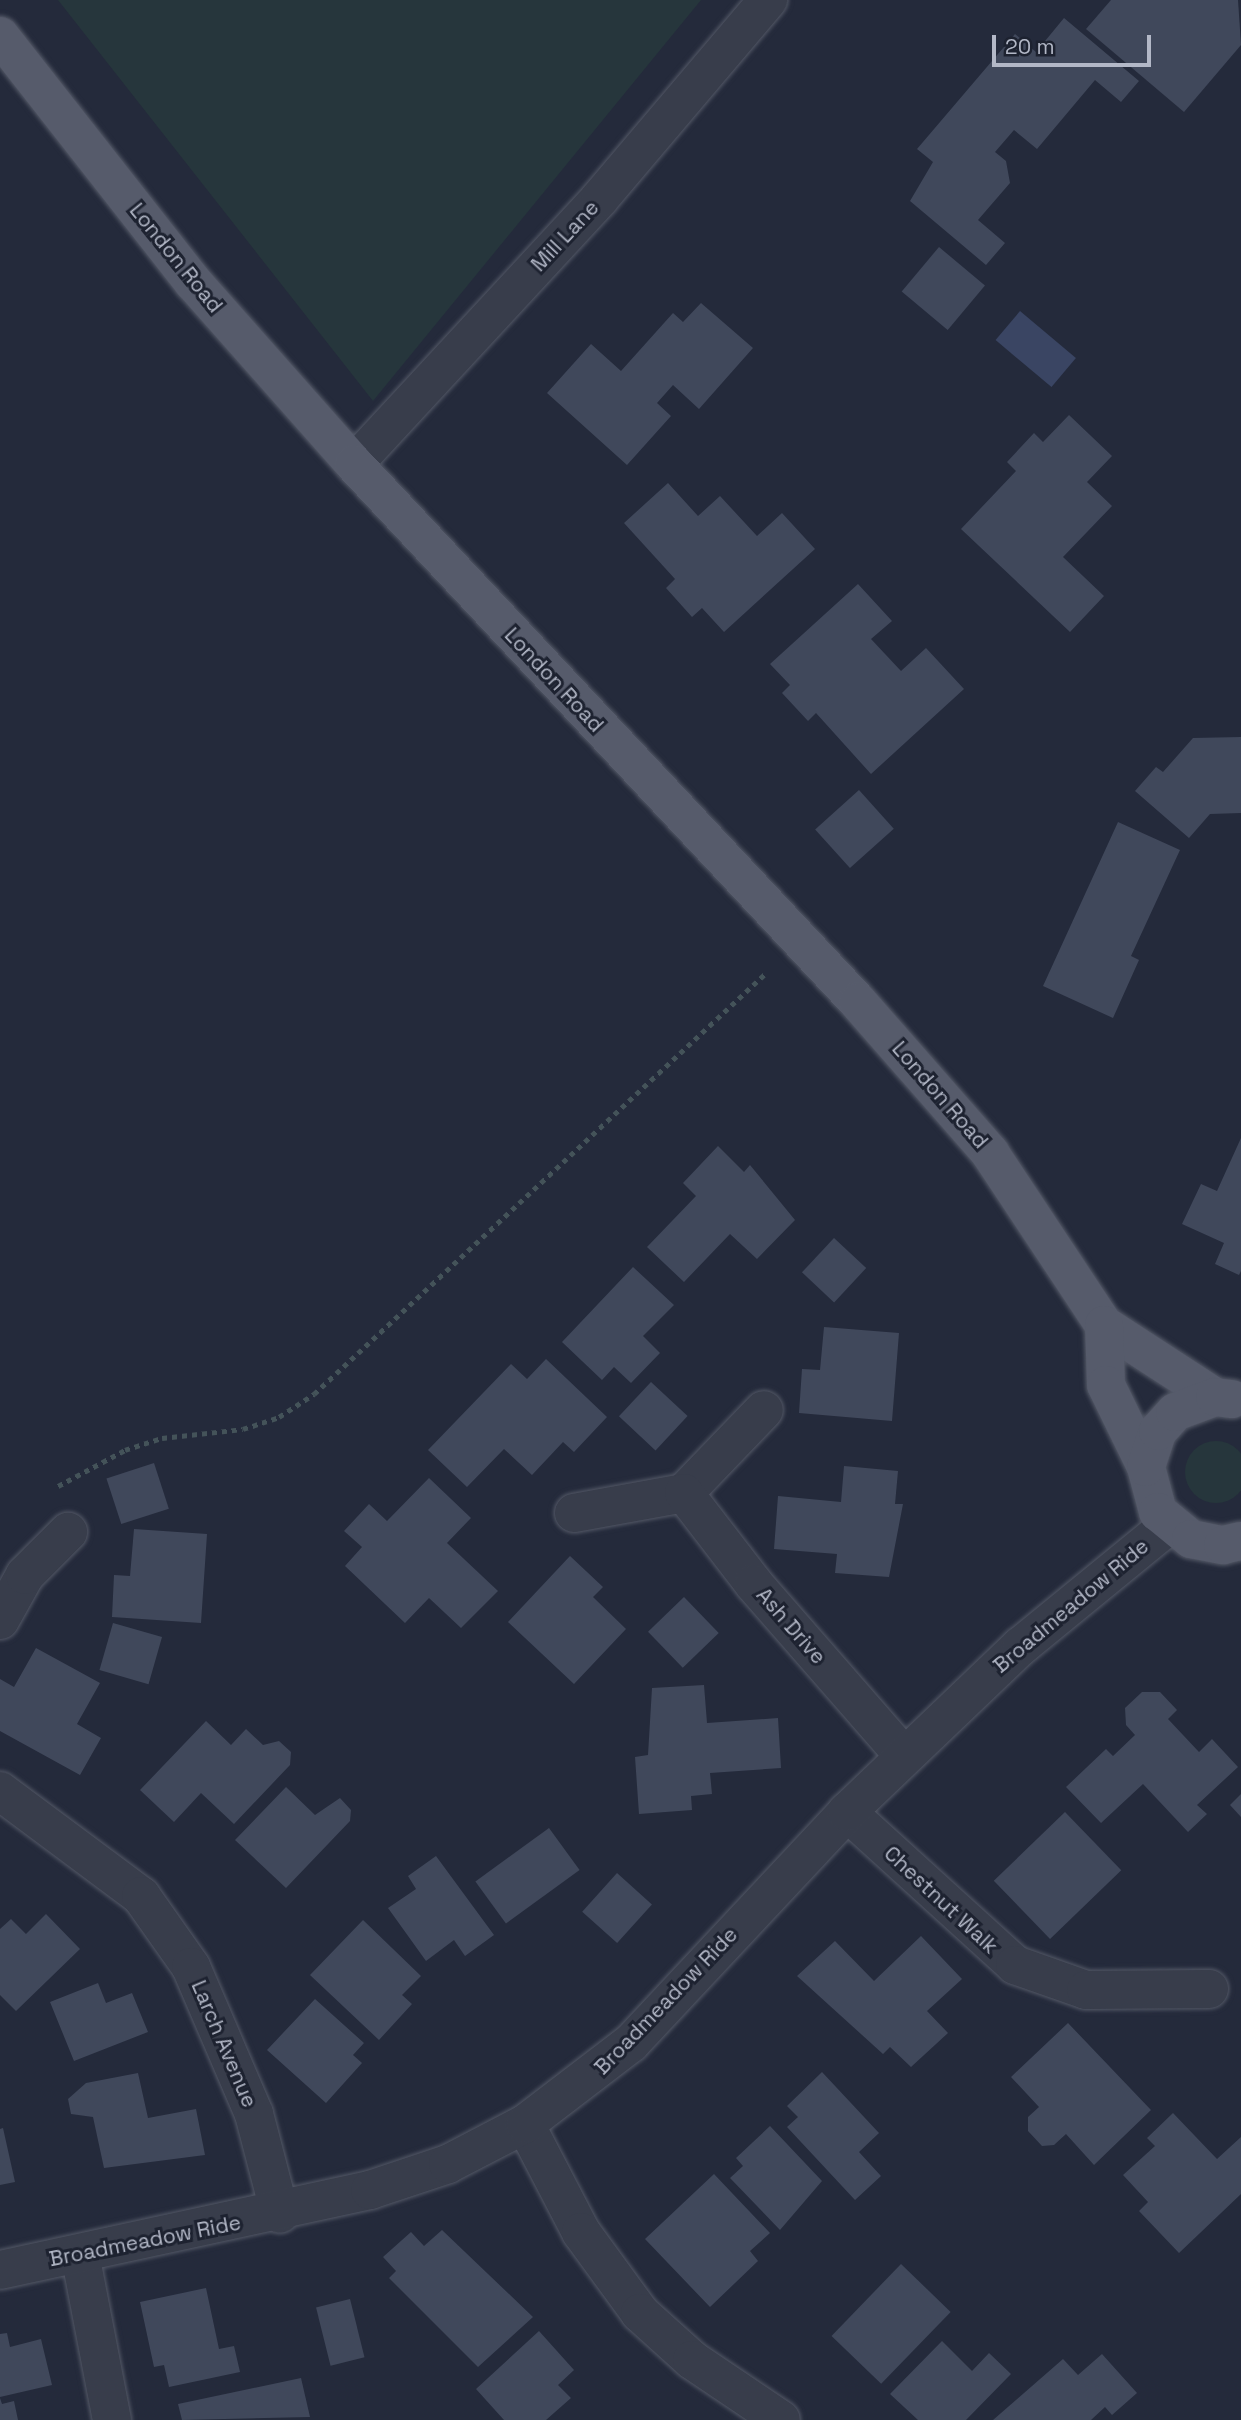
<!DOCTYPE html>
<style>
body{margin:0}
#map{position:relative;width:1241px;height:2420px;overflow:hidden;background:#242a3b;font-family:"Space Grotesk",sans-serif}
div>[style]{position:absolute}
.green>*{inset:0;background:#26363c}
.round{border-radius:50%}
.water>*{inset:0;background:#3a4563;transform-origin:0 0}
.building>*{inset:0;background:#40485b;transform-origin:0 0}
.path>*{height:4.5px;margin-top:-2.25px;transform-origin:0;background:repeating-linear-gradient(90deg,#445359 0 5px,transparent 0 10px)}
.roads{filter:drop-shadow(0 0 2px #535866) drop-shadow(0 0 2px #535866)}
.minor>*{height:38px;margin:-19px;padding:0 19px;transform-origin:19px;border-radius:19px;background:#383d4b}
.major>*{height:38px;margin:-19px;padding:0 19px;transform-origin:19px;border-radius:19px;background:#565b6b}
span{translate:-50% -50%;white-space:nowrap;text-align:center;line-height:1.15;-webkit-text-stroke:6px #1d2230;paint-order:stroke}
.street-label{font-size:21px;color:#b3b8c7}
.scale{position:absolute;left:992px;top:35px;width:159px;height:32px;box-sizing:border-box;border:4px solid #b3b8c7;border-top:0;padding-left:9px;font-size:21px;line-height:24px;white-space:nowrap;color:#b3b8c7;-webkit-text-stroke:5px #1d2230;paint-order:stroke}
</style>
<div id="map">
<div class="green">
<div style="clip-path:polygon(58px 0,701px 0,373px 401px)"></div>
<div class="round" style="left:1185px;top:1441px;width:62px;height:62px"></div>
</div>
<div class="water">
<div style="left:1020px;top:311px;width:73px;height:38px;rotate:40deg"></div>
</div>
<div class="building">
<div style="clip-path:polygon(1111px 0,1238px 0,1241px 45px,1184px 112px,1086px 29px)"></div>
<div style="clip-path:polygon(1064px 18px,1139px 81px,1121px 102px,1095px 80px,1037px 149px,1014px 130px,995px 152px,1006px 161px,1010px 183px,978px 220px,1005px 243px,986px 265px,910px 201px,933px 162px,917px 149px,1015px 34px,1036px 52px)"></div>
<div style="left:939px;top:247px;width:60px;height:58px;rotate:40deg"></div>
<div style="clip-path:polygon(701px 303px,753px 348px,699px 409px,673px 385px,657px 403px,671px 416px,627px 465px,547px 393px,591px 344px,621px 371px,673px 313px,683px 322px)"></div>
<div style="clip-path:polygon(1069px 415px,1112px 456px,1087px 482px,1112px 506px,1063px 557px,1104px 596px,1070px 632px,961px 529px,1016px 471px,1007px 462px,1034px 433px,1043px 442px)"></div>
<div style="clip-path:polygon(668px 483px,698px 516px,720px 496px,757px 536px,782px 513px,815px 549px,724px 632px,702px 608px,692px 617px,666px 588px,675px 579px,624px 523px)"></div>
<div style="clip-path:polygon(858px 584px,892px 621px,871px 639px,901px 671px,926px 648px,964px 689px,871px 774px,816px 713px,808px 721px,782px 693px,790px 685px,770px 664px)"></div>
<div style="clip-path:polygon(1241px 737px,1241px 813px,1210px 814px,1189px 838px,1135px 791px,1156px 767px,1163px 772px,1193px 738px)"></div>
<div style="left:859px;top:790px;width:52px;height:59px;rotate:48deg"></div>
<div style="clip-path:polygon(1118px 822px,1180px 850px,1131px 956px,1139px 960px,1113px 1018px,1043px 986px)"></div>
<div style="clip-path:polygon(1241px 1138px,1241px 1271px,1239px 1275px,1215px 1264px,1224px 1243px,1182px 1224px,1201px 1184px,1217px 1191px)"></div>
<div style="clip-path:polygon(718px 1146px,744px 1172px,750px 1165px,795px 1220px,757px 1259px,730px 1234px,684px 1282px,647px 1247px,696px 1196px,683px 1183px)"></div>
<div style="left:834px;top:1238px;width:44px;height:47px;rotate:43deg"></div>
<div style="clip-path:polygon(633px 1267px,674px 1305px,643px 1336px,660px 1353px,631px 1383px,614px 1367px,602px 1380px,562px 1342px)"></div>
<div style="clip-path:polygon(824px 1327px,899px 1333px,892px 1421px,799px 1413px,802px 1369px,820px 1370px)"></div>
<div style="clip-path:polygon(546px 1359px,607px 1417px,574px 1452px,563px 1442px,532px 1475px,504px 1449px,467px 1487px,428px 1450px,511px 1364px,527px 1379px)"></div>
<div style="left:651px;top:1382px;width:50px;height:47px;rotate:43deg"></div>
<div style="left:154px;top:1463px;width:48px;height:50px;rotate:72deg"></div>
<div style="clip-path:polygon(844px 1466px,898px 1471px,895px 1504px,903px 1504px,889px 1577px,835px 1573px,837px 1554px,774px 1549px,778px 1496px,841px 1502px)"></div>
<div style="clip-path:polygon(429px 1478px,471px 1518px,447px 1543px,498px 1591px,461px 1628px,429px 1598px,405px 1623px,345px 1566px,362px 1547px,344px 1531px,369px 1504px,387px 1521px)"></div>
<div style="clip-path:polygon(134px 1529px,207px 1534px,201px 1623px,112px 1617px,114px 1575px,130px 1576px)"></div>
<div style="clip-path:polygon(570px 1556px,603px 1587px,593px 1597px,626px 1629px,574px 1684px,508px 1622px)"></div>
<div style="left:684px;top:1597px;width:50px;height:50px;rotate:46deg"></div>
<div style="left:113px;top:1623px;width:51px;height:49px;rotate:16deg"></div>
<div style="clip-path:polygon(36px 1648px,100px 1683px,77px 1724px,101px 1738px,80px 1775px,0 1731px,0 1679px,14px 1687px)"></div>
<div style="clip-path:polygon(704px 1685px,707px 1723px,778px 1718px,781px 1768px,710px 1773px,712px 1794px,691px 1796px,692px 1810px,639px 1814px,635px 1757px,648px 1755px,652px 1688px)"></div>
<div style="clip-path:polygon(1142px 1692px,1160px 1692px,1177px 1710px,1168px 1719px,1199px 1752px,1212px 1739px,1238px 1767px,1197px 1805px,1207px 1814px,1188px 1832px,1143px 1784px,1101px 1823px,1066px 1787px,1106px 1749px,1113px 1756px,1135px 1735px,1126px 1725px,1125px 1708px)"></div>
<div style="clip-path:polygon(206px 1721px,231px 1745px,246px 1729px,263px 1745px,279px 1741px,291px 1752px,290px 1765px,234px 1824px,201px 1793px,174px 1822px,140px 1790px)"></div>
<div style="clip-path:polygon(286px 1787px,315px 1815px,340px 1798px,351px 1810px,350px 1821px,286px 1888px,235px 1840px)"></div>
<div style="clip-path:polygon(1241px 1794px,1241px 1817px,1230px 1805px)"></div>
<div style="left:1065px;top:1812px;width:81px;height:99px;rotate:46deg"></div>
<div style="left:549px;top:1828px;width:52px;height:91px;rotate:54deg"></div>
<div style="clip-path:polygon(436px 1856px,494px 1935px,465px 1956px,454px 1940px,426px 1961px,388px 1908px,416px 1889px,408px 1876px)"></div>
<div style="left:617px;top:1873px;width:47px;height:52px;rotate:42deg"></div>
<div style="clip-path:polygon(46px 1914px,80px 1949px,16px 2011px,0 1995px,0 1929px,11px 1919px,26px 1934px)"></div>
<div style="clip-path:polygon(363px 1920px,421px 1976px,402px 1995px,412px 2004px,379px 2040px,310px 1975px)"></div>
<div style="clip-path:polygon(921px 1936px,962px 1979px,927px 2011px,948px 2033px,911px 2067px,890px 2047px,883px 2054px,797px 1976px,835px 1941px,874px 1981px)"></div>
<div style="clip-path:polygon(98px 1983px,106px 2003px,132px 1993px,148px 2032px,74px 2061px,50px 2002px)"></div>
<div style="clip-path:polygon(315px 1999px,364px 2043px,353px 2055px,362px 2063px,326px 2103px,267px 2050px)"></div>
<div style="clip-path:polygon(1068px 2023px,1151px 2110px,1094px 2165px,1066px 2134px,1054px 2145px,1042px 2146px,1028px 2131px,1028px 2117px,1039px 2107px,1011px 2077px)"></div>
<div style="clip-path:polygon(822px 2072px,879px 2133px,859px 2152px,881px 2176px,855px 2200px,787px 2127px,798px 2117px,787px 2106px)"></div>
<div style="clip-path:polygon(138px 2073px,148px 2118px,196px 2109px,205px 2155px,104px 2168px,93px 2117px,71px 2114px,68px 2099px,86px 2083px)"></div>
<div style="clip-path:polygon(1173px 2113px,1217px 2159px,1241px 2137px,1241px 2194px,1179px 2253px,1139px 2211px,1148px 2202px,1123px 2175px,1155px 2146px,1147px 2138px)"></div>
<div style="clip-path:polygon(770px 2126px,822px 2181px,780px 2230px,730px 2178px,743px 2166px,736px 2158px)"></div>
<div style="clip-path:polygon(3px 2128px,15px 2182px,0 2185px,0 2129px)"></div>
<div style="clip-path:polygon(714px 2174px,770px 2233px,750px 2251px,758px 2261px,710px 2307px,645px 2239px)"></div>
<div style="clip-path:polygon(442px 2230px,533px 2317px,478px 2367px,389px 2278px,396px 2271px,383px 2257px,411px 2232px,424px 2246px)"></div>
<div style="left:901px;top:2264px;width:69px;height:100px;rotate:44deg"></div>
<div style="clip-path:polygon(206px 2288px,219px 2349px,234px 2346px,240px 2372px,169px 2387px,164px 2365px,154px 2367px,140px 2302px)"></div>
<div style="left:350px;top:2299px;width:60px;height:35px;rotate:76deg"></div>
<div style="clip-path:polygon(539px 2331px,574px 2370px,558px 2385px,571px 2398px,546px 2420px,504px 2420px,476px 2389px)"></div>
<div style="clip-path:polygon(7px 2333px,10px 2347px,41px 2339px,52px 2385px,0 2397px,0 2334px)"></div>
<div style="clip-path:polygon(942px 2341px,972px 2371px,989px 2353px,1011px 2374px,966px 2420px,918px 2420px,890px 2394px)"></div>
<div style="clip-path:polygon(1102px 2354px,1137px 2393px,1112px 2415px,1105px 2407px,1091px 2420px,993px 2420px,1063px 2359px,1078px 2375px)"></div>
<div style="clip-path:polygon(301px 2378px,310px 2417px,182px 2420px,178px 2404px)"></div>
<div style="clip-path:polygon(0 2398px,2px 2404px,14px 2401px,18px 2420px,0 2420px)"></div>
</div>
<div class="path">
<div style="left:58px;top:1486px;width:76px;rotate:-28.2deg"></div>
<div style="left:125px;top:1450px;width:39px;rotate:-18deg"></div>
<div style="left:162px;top:1438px;width:81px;rotate:-6.3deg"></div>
<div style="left:243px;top:1429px;width:38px;rotate:-18deg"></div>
<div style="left:279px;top:1417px;width:42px;rotate:-33.3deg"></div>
<div style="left:314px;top:1394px;width:618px;rotate:-42.97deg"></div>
</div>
<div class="roads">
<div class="minor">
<div style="left:354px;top:464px;width:362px;rotate:-47.2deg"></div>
<div style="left:600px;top:198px;width:260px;rotate:-49.7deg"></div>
<div style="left:684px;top:1493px;width:115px;rotate:-46.1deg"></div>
<div style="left:574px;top:1513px;width:112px;rotate:-10.3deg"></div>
<div style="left:684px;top:1493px;width:115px;rotate:52.4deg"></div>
<div style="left:754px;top:1584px;width:227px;rotate:48.9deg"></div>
<div style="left:0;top:1620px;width:51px;rotate:-60.9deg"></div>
<div style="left:25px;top:1575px;width:61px;rotate:-45deg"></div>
<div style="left:0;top:1791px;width:176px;rotate:36.7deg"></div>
<div style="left:141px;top:1896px;width:87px;rotate:54.8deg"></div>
<div style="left:191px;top:1967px;width:160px;rotate:66.8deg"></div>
<div style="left:254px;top:2114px;width:103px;rotate:75.4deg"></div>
<div style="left:847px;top:1812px;width:227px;rotate:42.3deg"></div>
<div style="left:1015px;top:1965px;width:75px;rotate:19.4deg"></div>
<div style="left:1086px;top:1990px;width:123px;rotate:-0.5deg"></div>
<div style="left:525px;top:2124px;width:122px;rotate:62.6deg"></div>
<div style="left:581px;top:2232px;width:100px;rotate:53.9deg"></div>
<div style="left:640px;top:2313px;width:70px;rotate:42.1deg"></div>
<div style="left:692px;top:2360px;width:107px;rotate:34deg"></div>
<div style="left:80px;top:2254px;width:169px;rotate:79.1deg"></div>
<div style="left:0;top:2270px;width:379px;rotate:-12.2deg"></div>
<div style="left:370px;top:2190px;width:82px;rotate:-18.4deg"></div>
<div style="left:448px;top:2164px;width:87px;rotate:-27.5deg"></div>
<div style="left:525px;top:2124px;width:133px;rotate:-37.4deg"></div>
<div style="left:631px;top:2043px;width:316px;rotate:-46.9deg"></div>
<div style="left:847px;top:1812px;width:240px;rotate:-43.7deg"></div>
<div style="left:1021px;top:1646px;width:191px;rotate:-39.3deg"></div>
</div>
<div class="major">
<div style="left:0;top:36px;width:313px;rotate:51.9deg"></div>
<div style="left:193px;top:282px;width:243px;rotate:48.5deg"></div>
<div style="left:354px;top:464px;width:737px;rotate:46.87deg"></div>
<div style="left:858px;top:1002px;width:201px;rotate:48.8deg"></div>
<div style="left:990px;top:1153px;width:206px;rotate:56.5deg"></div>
<div style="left:1104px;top:1325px;width:132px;rotate:33deg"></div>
<div style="left:1104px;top:1325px;width:60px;rotate:88.1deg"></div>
<div style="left:1106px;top:1385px;width:91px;rotate:64deg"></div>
<div style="left:1146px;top:1467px;width:47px;rotate:75.1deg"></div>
<div style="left:1158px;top:1512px;width:43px;rotate:39.3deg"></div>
<div style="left:1191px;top:1539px;width:33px;rotate:11deg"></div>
<div style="left:1223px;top:1545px;width:18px;rotate:-13deg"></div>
<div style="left:1146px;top:1467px;width:38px;rotate:-72deg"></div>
<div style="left:1158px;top:1431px;width:25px;rotate:-48deg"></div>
<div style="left:1175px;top:1412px;width:43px;rotate:-20.6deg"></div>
<div style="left:1215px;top:1397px;width:17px;rotate:7deg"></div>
</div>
</div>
<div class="street-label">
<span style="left:565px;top:236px;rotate:-47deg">Mill Lane</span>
<span style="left:176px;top:258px;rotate:51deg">London Road</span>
<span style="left:554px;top:680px;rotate:47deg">London Road</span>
<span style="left:940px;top:1095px;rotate:49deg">London Road</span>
<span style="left:1071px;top:1606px;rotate:-40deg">Broadmeadow Ride</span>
<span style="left:791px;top:1626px;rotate:49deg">Ash Drive</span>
<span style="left:941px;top:1900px;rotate:43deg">Chestnut Walk</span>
<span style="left:666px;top:2001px;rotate:-46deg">Broadmeadow Ride</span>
<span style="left:224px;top:2044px;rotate:67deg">Larch Avenue</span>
<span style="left:145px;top:2241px;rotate:-11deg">Broadmeadow Ride</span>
</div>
<div class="scale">20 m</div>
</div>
